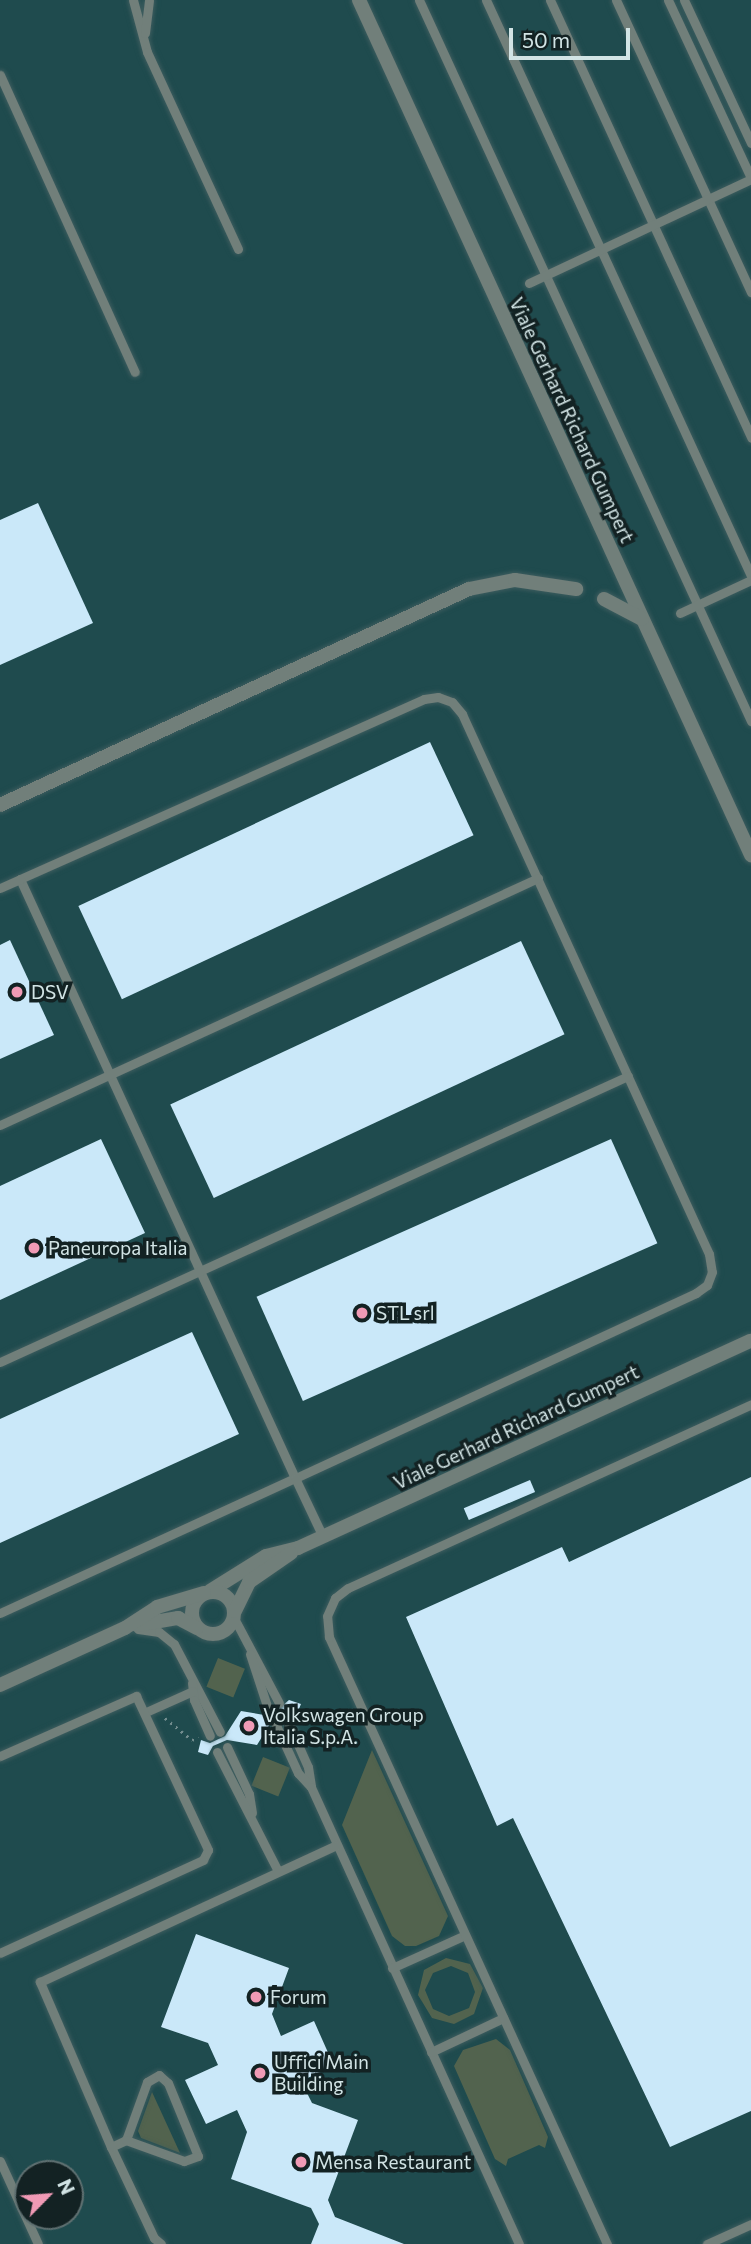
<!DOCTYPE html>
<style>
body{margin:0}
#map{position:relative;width:751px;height:2244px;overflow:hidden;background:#1c3e40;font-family:Commissioner,sans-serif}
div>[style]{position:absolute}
.built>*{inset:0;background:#1f4b4e}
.green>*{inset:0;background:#52634e;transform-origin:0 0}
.building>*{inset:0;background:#cae8f9;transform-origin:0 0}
.path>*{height:2.5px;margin-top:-1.25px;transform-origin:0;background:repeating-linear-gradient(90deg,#738d8f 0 2px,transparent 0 7px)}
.roads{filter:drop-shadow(0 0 2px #3d5c5e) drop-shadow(0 0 2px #3d5c5e)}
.lane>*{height:9px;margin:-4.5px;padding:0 4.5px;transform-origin:4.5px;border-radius:4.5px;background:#717f7a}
.street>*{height:14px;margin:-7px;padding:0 7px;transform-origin:7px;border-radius:7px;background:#717f7a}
.street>.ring{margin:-7px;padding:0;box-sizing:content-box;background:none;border:14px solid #717f7a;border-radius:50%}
.dots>*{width:19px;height:19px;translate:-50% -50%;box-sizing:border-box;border:4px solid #132223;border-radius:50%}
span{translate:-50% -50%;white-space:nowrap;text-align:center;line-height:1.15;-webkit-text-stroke:7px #132223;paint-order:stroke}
.street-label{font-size:19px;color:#d2e4e5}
.poi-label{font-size:19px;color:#d2e4e5}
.left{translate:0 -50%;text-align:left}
.north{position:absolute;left:14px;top:2160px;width:70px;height:70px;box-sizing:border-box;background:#132223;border:2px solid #5f7071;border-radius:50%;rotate:65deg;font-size:19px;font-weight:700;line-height:28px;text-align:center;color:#d2e4e5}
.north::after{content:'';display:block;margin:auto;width:24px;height:32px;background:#f09ab5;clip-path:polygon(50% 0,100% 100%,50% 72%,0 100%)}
.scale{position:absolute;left:509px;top:28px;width:121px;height:32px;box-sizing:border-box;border:4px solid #d2e4e5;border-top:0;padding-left:9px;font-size:21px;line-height:24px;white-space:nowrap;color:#d2e4e5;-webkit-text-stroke:5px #132223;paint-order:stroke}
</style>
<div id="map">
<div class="built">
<div style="clip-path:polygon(evenodd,0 0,751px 0,751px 2244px,0 2244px,0 0,28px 2174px,70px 2174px,70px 2216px,28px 2216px,28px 2174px)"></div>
</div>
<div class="green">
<div style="left:218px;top:1658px;width:29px;height:31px;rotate:22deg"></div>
<div style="clip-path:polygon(372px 1750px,448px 1916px,439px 1936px,416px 1946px,405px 1946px,392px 1936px,342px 1825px)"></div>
<div style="left:263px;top:1757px;width:29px;height:31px;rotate:22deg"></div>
<div style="clip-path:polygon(evenodd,446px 1958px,470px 1964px,483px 1988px,474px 2014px,454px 2024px,432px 2018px,418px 1995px,424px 1970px,446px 1958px,451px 1966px,468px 1973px,475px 1992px,469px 2008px,449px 2016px,433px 2009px,425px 1990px,433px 1973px,451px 1966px)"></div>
<div style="clip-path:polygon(496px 2039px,510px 2050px,548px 2137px,545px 2148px,539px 2145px,508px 2159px,506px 2166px,495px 2159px,454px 2066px,463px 2050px)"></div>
<div style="clip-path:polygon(152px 2092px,180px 2153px,141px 2138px,138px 2131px)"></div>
</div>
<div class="building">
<div style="clip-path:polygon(38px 503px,93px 623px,0 665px,0 520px)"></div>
<div style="left:430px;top:742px;width:103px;height:388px;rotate:65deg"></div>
<div style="clip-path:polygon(10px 940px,54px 1035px,0 1059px,0 945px)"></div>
<div style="left:521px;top:941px;width:103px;height:387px;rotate:65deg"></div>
<div style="clip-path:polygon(101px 1139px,145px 1233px,0 1300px,0 1186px)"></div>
<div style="left:611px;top:1139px;width:114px;height:388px;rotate:66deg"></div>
<div style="clip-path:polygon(192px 1332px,239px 1434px,0 1543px,0 1419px)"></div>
<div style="clip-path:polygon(751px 1477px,751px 2111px,670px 2147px,513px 1818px,497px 1826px,406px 1617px,562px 1547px,569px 1562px)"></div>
<div style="left:530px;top:1480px;width:13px;height:72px;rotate:67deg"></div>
<div style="clip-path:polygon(289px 1700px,301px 1704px,296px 1716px,287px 1713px,273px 1719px,257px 1745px,227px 1740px,213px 1746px,208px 1755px,198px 1752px,201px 1740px,210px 1743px,225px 1736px,241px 1711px,270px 1716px)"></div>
<div style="clip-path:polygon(196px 1934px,289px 1968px,272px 2014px,281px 2036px,314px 2021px,334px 2066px,301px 2081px,312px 2103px,358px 2120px,328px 2200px,335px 2217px,404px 2244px,311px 2244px,319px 2224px,311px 2208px,231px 2179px,247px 2132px,237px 2110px,206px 2124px,185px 2080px,218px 2065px,208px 2043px,161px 2027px)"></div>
</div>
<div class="path">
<div style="left:165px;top:1718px;width:35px;rotate:39deg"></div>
<div style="left:192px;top:1740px;width:7px;rotate:-27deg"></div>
</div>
<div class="roads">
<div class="lane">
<div style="left:133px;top:0;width:54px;rotate:74.9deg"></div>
<div style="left:147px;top:52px;width:217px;rotate:65.2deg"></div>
<div style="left:419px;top:0;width:794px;rotate:65.28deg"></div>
<div style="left:486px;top:0;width:634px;rotate:65.29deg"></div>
<div style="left:550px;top:0;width:482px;rotate:65.3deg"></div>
<div style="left:616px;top:0;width:322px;rotate:65.2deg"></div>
<div style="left:668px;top:0;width:196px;rotate:65deg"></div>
<div style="left:684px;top:0;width:158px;rotate:64.9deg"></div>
<div style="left:145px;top:33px;width:33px;rotate:-83deg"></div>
<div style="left:0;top:75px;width:326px;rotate:65.6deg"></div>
<div style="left:529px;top:283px;width:245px;rotate:-25.1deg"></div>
<div style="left:680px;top:613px;width:78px;rotate:-24.9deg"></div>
<div style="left:438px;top:697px;width:15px;rotate:20deg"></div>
<div style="left:452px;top:702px;width:16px;rotate:50deg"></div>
<div style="left:462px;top:714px;width:594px;rotate:65.42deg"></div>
<div style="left:709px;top:1254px;width:18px;rotate:81deg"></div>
<div style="left:712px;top:1272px;width:14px;rotate:111deg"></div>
<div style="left:707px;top:1285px;width:14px;rotate:144deg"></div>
<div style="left:696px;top:1293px;width:442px;rotate:155.2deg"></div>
<div style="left:295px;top:1478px;width:659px;rotate:-114.66deg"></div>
<div style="left:20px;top:879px;width:442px;rotate:-24deg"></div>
<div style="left:424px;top:699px;width:14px;rotate:-8deg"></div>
<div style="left:0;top:888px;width:22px;rotate:-24deg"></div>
<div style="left:0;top:1125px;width:592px;rotate:-24.66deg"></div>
<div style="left:0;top:1362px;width:690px;rotate:-24.49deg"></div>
<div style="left:0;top:1613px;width:324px;rotate:-24.6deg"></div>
<div style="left:295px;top:1478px;width:65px;rotate:64.6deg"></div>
<div style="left:234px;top:1618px;width:96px;rotate:62.1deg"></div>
<div style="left:138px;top:1629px;width:21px;rotate:8deg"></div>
<div style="left:159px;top:1632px;width:19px;rotate:39deg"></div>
<div style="left:174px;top:1644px;width:99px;rotate:62.4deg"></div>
<div style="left:250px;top:1654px;width:58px;rotate:71.9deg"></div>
<div style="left:192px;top:1683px;width:17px;rotate:83deg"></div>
<div style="left:194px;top:1700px;width:39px;rotate:66deg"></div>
<div style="left:146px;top:1712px;width:51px;rotate:-24.1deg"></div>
<div style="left:287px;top:1720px;width:51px;rotate:65.9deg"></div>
<div style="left:308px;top:1767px;width:20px;rotate:81deg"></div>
<div style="left:276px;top:1725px;width:53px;rotate:65.4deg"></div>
<div style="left:298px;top:1773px;width:19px;rotate:47deg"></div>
<div style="left:311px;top:1787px;width:502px;rotate:65.53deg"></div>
<div style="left:227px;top:1747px;width:52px;rotate:64.9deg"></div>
<div style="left:249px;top:1794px;width:19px;rotate:81deg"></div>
<div style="left:217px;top:1752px;width:134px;rotate:62.9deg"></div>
<div style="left:0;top:1756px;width:149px;rotate:-23.8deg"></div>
<div style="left:136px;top:1696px;width:170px;rotate:64.9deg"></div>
<div style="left:208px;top:1850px;width:11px;rotate:117deg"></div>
<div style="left:203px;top:1860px;width:223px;rotate:155.4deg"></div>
<div style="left:392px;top:1968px;width:80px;rotate:-24.3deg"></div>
<div style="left:431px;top:2052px;width:80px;rotate:-25.3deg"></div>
<div style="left:111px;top:2147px;width:17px;rotate:-25deg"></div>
<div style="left:126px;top:2140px;width:62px;rotate:-70.1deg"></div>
<div style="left:147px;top:2082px;width:14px;rotate:-30deg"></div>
<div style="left:159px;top:2075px;width:12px;rotate:42deg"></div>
<div style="left:168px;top:2083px;width:79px;rotate:67.7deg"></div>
<div style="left:198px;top:2156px;width:15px;rotate:160deg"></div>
<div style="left:184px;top:2161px;width:62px;rotate:-160.1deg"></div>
<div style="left:0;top:2161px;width:91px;rotate:65.4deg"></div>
<div style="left:161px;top:2244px;width:9px;rotate:-139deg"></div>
<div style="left:154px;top:2238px;width:101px;rotate:-115.3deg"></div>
<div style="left:111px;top:2147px;width:180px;rotate:-113.3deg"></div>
<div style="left:40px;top:1982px;width:326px;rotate:-24.8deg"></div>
<div style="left:607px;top:2244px;width:668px;rotate:-114.61deg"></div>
<div style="left:329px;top:1637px;width:21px;rotate:-95deg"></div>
<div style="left:327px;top:1616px;width:20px;rotate:-66deg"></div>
<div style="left:335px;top:1598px;width:16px;rotate:-38deg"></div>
<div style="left:348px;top:1588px;width:443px;rotate:-24.5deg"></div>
<div style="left:707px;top:2244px;width:48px;rotate:-24.4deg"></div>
</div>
<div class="street">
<div style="left:359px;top:0;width:941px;rotate:65.37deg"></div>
<div style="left:604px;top:599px;width:43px;rotate:27.8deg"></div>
<div style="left:0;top:805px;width:516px;rotate:-24.73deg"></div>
<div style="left:469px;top:589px;width:47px;rotate:-11.1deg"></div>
<div style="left:515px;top:580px;width:62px;rotate:8.4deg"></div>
<div style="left:210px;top:1591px;width:66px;rotate:-32deg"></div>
<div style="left:266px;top:1556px;width:33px;rotate:-14deg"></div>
<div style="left:298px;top:1548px;width:498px;rotate:-24.6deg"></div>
<div class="ring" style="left:192px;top:1592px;width:28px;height:28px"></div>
<div style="left:235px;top:1611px;width:32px;rotate:-64deg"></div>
<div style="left:249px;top:1582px;width:51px;rotate:-34.6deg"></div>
<div style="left:137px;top:1625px;width:42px;rotate:-9.7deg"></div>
<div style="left:178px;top:1618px;width:21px;rotate:28deg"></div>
<div style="left:0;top:1685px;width:137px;rotate:-24.5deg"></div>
<div style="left:125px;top:1628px;width:38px;rotate:-33deg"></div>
<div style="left:157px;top:1607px;width:49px;rotate:-16.6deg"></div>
</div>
</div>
<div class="dots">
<div style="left:17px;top:992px;background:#f09ab5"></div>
<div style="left:34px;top:1248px;background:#f09ab5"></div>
<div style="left:362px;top:1313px;background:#f09ab5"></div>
<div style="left:249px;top:1726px;background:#f09ab5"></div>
<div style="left:256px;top:1997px;background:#f09ab5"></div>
<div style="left:260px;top:2073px;background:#f09ab5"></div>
<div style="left:301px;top:2162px;background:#f09ab5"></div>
</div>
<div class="street-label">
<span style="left:572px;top:420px;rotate:65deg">Viale Gerhard Richard Gumpert</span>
<span style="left:516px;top:1427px;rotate:-25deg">Viale Gerhard Richard Gumpert</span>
</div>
<div class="poi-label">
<span class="left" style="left:31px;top:992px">DSV</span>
<span class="left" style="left:48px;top:1248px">Paneuropa Italia</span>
<span class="left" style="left:376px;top:1313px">STL srl</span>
<span class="left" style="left:263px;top:1726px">Volkswagen Group<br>Italia S.p.A.</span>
<span class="left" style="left:270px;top:1997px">Forum</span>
<span class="left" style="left:274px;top:2073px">Uffici Main<br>Building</span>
<span class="left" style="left:315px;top:2162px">Mensa Restaurant</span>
</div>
<div class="north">N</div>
<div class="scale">50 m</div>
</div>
